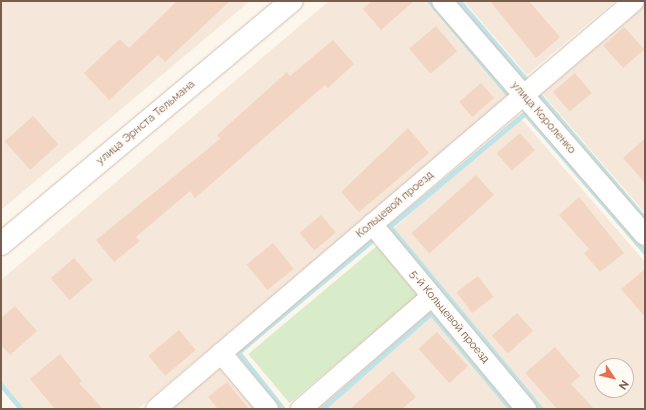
<!DOCTYPE html>
<meta charset="utf-8">
<style>
body{margin:0}
#map{position:relative;width:646px;height:410px;overflow:hidden;background:#fdf6ec;font-family:Raleway,sans-serif}
div>[style]{position:absolute}
.residential>*{inset:0;background:#f5e8da}
.green>*{inset:0;background:#d8ecc9;transform-origin:0 0}
.stream>*{height:5px;margin:-2.5px;padding:0 2.5px;transform-origin:2.5px;border-radius:2.5px;background:#bfe3e8}
.building>*{inset:0;background:#f3d5c3;transform-origin:0 0}
.roads{filter:drop-shadow(0 0 1px #d1beb0) drop-shadow(0 0 1px #d1beb0)}
.minor>*{height:20px;margin:-10px;padding:0 10px;transform-origin:10px;border-radius:10px;background:#fff}
.secondary>*{height:22px;margin:-11px;padding:0 11px;transform-origin:11px;border-radius:11px;background:#fff}
span{translate:-50% -50%;white-space:nowrap;text-align:center;line-height:1.15;-webkit-text-stroke:3px #fffaf3;paint-order:stroke}
.street-label{font-size:11px;color:#7a5c4d}
.frame{position:absolute;inset:0;border:2px solid #7a5c4d;pointer-events:none}
.north{position:absolute;left:594px;top:358px;width:40px;height:40px;box-sizing:border-box;background:#fffaf3;border:1px solid #cabbb1;border-radius:50%;rotate:125deg;font-size:11px;font-weight:700;line-height:16px;text-align:center;color:#7a5c4d}
.north::after{content:'';display:block;margin:auto;width:14px;height:18px;background:#e76f51;clip-path:polygon(50% 0,100% 100%,50% 72%,0 100%)}
</style>
<div id="map">
<div class="residential">
<div style="clip-path:polygon(1px 1px,250px 1px,1px 210px)"></div>
<div style="clip-path:polygon(329px 1px,425px 1px,507px 97px,138px 409px,22px 409px,1px 384px,1px 280px)"></div>
<div style="clip-path:polygon(464px 1px,615px 1px,527px 75px)"></div>
<div style="clip-path:polygon(645px 1px,645px 213px,541px 92px)"></div>
<div style="clip-path:polygon(evenodd,518px 115px,645px 262px,645px 409px,535px 409px,388px 234px,518px 115px,602px 366px,626px 366px,626px 390px,602px 390px,602px 366px)"></div>
<div style="clip-path:polygon(432px 310px,515px 409px,315px 409px)"></div>
<div style="clip-path:polygon(223px 365px,260px 409px,170px 409px)"></div>
</div>
<div class="green">
<div style="left:377px;top:246px;width:64px;height:168px;rotate:50deg"></div>
</div>
<div class="stream">
<div style="left:429px;top:1px;width:126px;rotate:49.8deg"></div>
<div style="left:510px;top:97px;width:4px;rotate:146deg"></div>
<div style="left:459px;top:1px;width:106px;rotate:49.6deg"></div>
<div style="left:539px;top:95px;width:163px;rotate:49.5deg"></div>
<div style="left:389px;top:226px;width:238px;rotate:50.3deg"></div>
<div style="left:384px;top:231px;width:184px;rotate:-39.9deg"></div>
<div style="left:525px;top:113px;width:184px;rotate:49.2deg"></div>
<div style="left:1px;top:385px;width:31px;rotate:50deg"></div>
<div style="left:283px;top:409px;width:73px;rotate:-128.3deg"></div>
<div style="left:238px;top:352px;width:181px;rotate:-39.8deg"></div>
<div style="left:322px;top:409px;width:145px;rotate:-41.4deg"></div>
<div style="left:431px;top:313px;width:125px;rotate:50.2deg"></div>
</div>
<div class="building">
<div style="clip-path:polygon(177px 1px,230px 1px,165px 62px,158px 55px,109px 100px,84px 73px,120px 39px,129px 48px)"></div>
<div style="clip-path:polygon(372px 1px,414px 1px,381px 30px,363px 9px)"></div>
<div style="clip-path:polygon(490px 1px,529px 1px,560px 37px,536px 58px)"></div>
<div style="left:436px;top:26px;width:33px;height:35px;rotate:50deg"></div>
<div style="left:624px;top:27px;width:30px;height:28px;rotate:48deg"></div>
<div style="clip-path:polygon(333px 40px,354px 64px,328px 88px,325px 85px,195px 198px,190px 191px,136px 237px,140px 241px,114px 262px,96px 240px,220px 139px,217px 135px,287px 72px,290px 76px)"></div>
<div style="left:575px;top:73px;width:26px;height:29px;rotate:50deg"></div>
<div style="left:481px;top:83px;width:20px;height:29px;rotate:49deg"></div>
<div style="left:33px;top:116px;width:38px;height:38px;rotate:48deg"></div>
<div style="clip-path:polygon(408px 128px,429px 153px,359px 212px,341px 192px)"></div>
<div style="left:520px;top:133px;width:23px;height:31px;rotate:49deg"></div>
<div style="clip-path:polygon(645px 138px,645px 183px,623px 158px)"></div>
<div style="left:476px;top:175px;width:27px;height:87px;rotate:48deg"></div>
<div style="clip-path:polygon(579px 197px,624px 253px,600px 272px,584px 253px,589px 249px,559px 215px)"></div>
<div style="left:321px;top:215px;width:23px;height:28px;rotate:50deg"></div>
<div style="left:273px;top:243px;width:33px;height:34px;rotate:51deg"></div>
<div style="left:74px;top:258px;width:29px;height:31px;rotate:49deg"></div>
<div style="clip-path:polygon(645px 269px,645px 317px,621px 289px)"></div>
<div style="left:478px;top:276px;width:26px;height:27px;rotate:53deg"></div>
<div style="clip-path:polygon(15px 306px,37px 331px,10px 355px,1px 345px,1px 318px)"></div>
<div style="left:517px;top:313px;width:24px;height:34px;rotate:48deg"></div>
<div style="left:179px;top:330px;width:26px;height:40px;rotate:50deg"></div>
<div style="left:437px;top:332px;width:46px;height:25px;rotate:48deg"></div>
<div style="clip-path:polygon(555px 347px,580px 376px,571px 384px,594px 409px,557px 409px,525px 373px)"></div>
<div style="clip-path:polygon(60px 354px,82px 381px,79px 383px,103px 409px,55px 409px,30px 379px)"></div>
<div style="clip-path:polygon(393px 371px,416px 397px,402px 409px,350px 409px)"></div>
<div style="clip-path:polygon(227px 382px,249px 409px,218px 409px,208px 397px)"></div>
</div>
<div class="roads">
<div class="minor">
<div style="left:442px;top:1px;width:310px;rotate:49.1deg"></div>
<div style="left:372px;top:224px;width:241px;rotate:50.2deg"></div>
<div style="left:221px;top:353px;width:73px;rotate:50deg"></div>
<div style="left:156px;top:409px;width:628px;rotate:-40.48deg"></div>
<div style="left:301px;top:409px;width:173px;rotate:-40.8deg"></div>
</div>
<div class="secondary">
<div style="left:1px;top:244px;width:379px;rotate:-39.9deg"></div>
</div>
</div>
<div class="street-label">
<span style="left:543px;top:118px;rotate:49deg">улица Короленко</span>
<span style="left:146px;top:123px;rotate:-40deg">улица Эрнста Тельмана</span>
<span style="left:395px;top:205px;rotate:-40deg">Кольцевой проезд</span>
<span style="left:449px;top:317px;rotate:50deg">5-й Кольцевой проезд</span>
</div>
<div class="frame"></div>
<div class="north">N</div>
</div>
